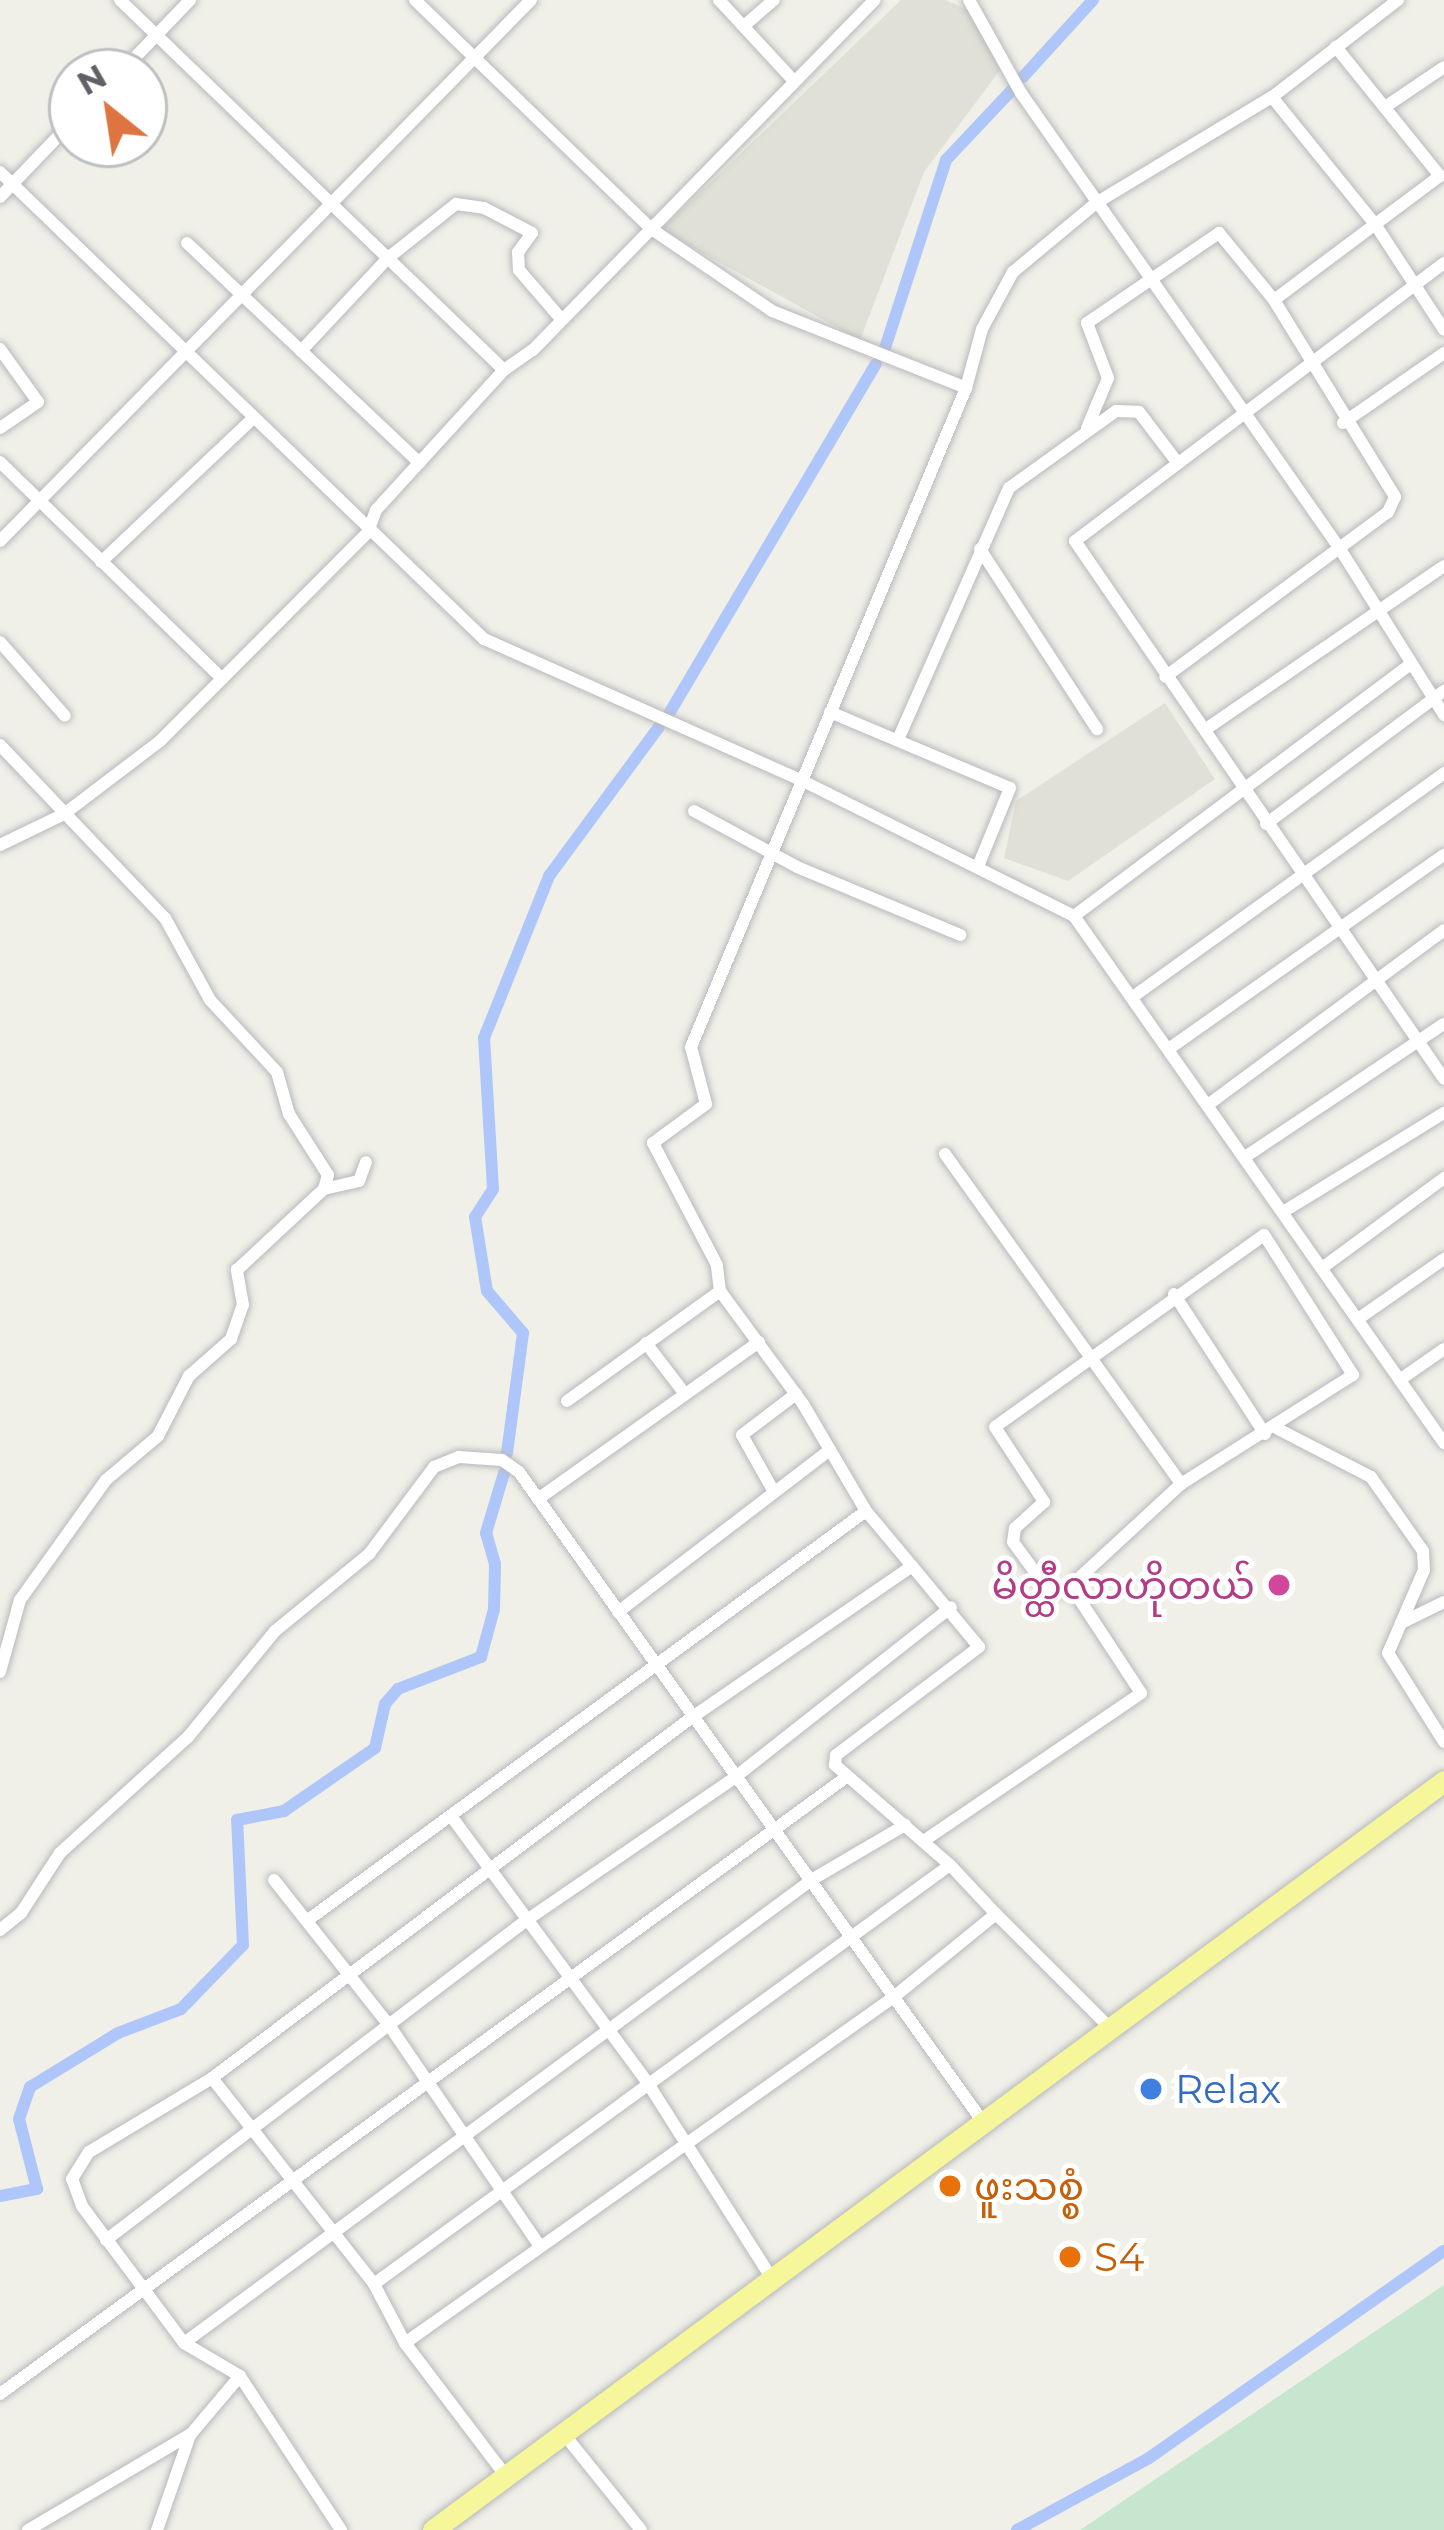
<!DOCTYPE html>
<meta charset="utf-8">
<style>
body{margin:0}
#map{position:relative;width:1444px;height:2530px;overflow:hidden;background:#f0f0e8;font-family:Montserrat,"Noto Sans Myanmar",sans-serif}
div>[style]{position:absolute}
.education>*{inset:0;background:#e0e0d7}
.green>*{inset:0;background:#c7e6cf}
.canal>*{height:12px;margin:-6px;padding:0 6px;transform-origin:6px;border-radius:6px;background:#afc6fa}
.roads{filter:drop-shadow(0 0 3px #b8b9bd) drop-shadow(0 0 3px #b8b9bd)}
.street>*{height:12px;margin:-6px;padding:0 6px;transform-origin:6px;border-radius:6px;background:#fff}
.highway>*{height:21px;margin:-10.5px;padding:0 10.5px;transform-origin:10.5px;border-radius:10.5px;background:#f6f69a}
.dots>*{width:33px;height:33px;translate:-50% -50%;box-sizing:border-box;border:6px solid #fff;border-radius:50%}
span{translate:-50% -50%;white-space:nowrap;text-align:center;line-height:1.15;-webkit-text-stroke:10px #fff;paint-order:stroke}
.hotel-label{font-size:39px;color:#b23c85}
.right{translate:-100% -50%;text-align:right}
.shop-label{font-size:39px;color:#366cbe}
.left{translate:0 -50%;text-align:left}
.food-label{font-size:39px;color:#c56008}
.north{position:absolute;left:48px;top:48px;width:120px;height:120px;box-sizing:border-box;background:#fff;border:3px solid #bfc0c2;border-radius:50%;rotate:330deg;font-size:33px;font-weight:700;line-height:48px;text-align:center;color:#5f6167}
.north::after{content:'';display:block;margin:auto;width:42px;height:54px;background:#de7540;clip-path:polygon(50% 0,100% 100%,50% 72%,0 100%)}
</style>
<div id="map">
<div class="education">
<div style="clip-path:polygon(901px 0,946px 0,972px 12px,1003px 66px,924px 172px,860px 340px,661px 230px)"></div>
<div style="clip-path:polygon(1165px 703px,1215px 779px,1068px 881px,1004px 858px,1016px 801px)"></div>
</div>
<div class="green">
<div style="clip-path:polygon(1444px 2285px,1444px 2530px,1080px 2530px)"></div>
</div>
<div class="canal">
<div style="left:1023px;top:77px;width:104px;rotate:-47.7deg"></div>
<div style="left:885px;top:348px;width:198px;rotate:-72deg"></div>
<div style="left:946px;top:160px;width:98px;rotate:-46.7deg"></div>
<div style="left:670px;top:712px;width:404px;rotate:-59.4deg"></div>
<div style="left:507px;top:1453px;width:121px;rotate:-82.4deg"></div>
<div style="left:523px;top:1333px;width:55px;rotate:-130.6deg"></div>
<div style="left:487px;top:1291px;width:75px;rotate:-99.2deg"></div>
<div style="left:475px;top:1217px;width:33px;rotate:-57deg"></div>
<div style="left:493px;top:1189px;width:151px;rotate:-93.4deg"></div>
<div style="left:484px;top:1038px;width:175px;rotate:-68.1deg"></div>
<div style="left:549px;top:876px;width:185px;rotate:-53.6deg"></div>
<div style="left:0;top:2196px;width:38px;rotate:-11deg"></div>
<div style="left:37px;top:2189px;width:72px;rotate:-104.4deg"></div>
<div style="left:19px;top:2119px;width:34px;rotate:-71deg"></div>
<div style="left:30px;top:2087px;width:103px;rotate:-31.5deg"></div>
<div style="left:118px;top:2033px;width:67px;rotate:-20.9deg"></div>
<div style="left:181px;top:2009px;width:89px;rotate:-45.9deg"></div>
<div style="left:243px;top:1945px;width:125px;rotate:-92.7deg"></div>
<div style="left:237px;top:1820px;width:48px;rotate:-10.8deg"></div>
<div style="left:284px;top:1811px;width:111px;rotate:-34.7deg"></div>
<div style="left:375px;top:1748px;width:45px;rotate:-77.2deg"></div>
<div style="left:385px;top:1704px;width:20px;rotate:-49deg"></div>
<div style="left:398px;top:1689px;width:89px;rotate:-21.1deg"></div>
<div style="left:481px;top:1657px;width:50px;rotate:-74.8deg"></div>
<div style="left:494px;top:1609px;width:45px;rotate:-88.7deg"></div>
<div style="left:495px;top:1564px;width:32px;rotate:-106deg"></div>
<div style="left:486px;top:1533px;width:63px;rotate:-73.3deg"></div>
<div style="left:1017px;top:2530px;width:150px;rotate:-28.6deg"></div>
<div style="left:1149px;top:2458px;width:360px;rotate:-35.1deg"></div>
</div>
<div class="roads">
<div class="street">
<div style="left:120px;top:0;width:533px;rotate:43.94deg"></div>
<div style="left:415px;top:0;width:327px;rotate:44.1deg"></div>
<div style="left:650px;top:228px;width:148px;rotate:34.2deg"></div>
<div style="left:772px;top:311px;width:209px;rotate:21.6deg"></div>
<div style="left:719px;top:0;width:110px;rotate:47.2deg"></div>
<div style="left:969px;top:0;width:107px;rotate:60.8deg"></div>
<div style="left:1021px;top:93px;width:557px;rotate:55.02deg"></div>
<div style="left:1340px;top:549px;width:196px;rotate:57.9deg"></div>
<div style="left:745px;top:25px;width:38px;rotate:-41deg"></div>
<div style="left:121px;top:72px;width:100px;rotate:-46.2deg"></div>
<div style="left:1272px;top:97px;width:164px;rotate:51deg"></div>
<div style="left:1375px;top:224px;width:126px;rotate:56.9deg"></div>
<div style="left:1385px;top:107px;width:71px;rotate:-34.1deg"></div>
<div style="left:0;top:172px;width:673px;rotate:43.98deg"></div>
<div style="left:484px;top:639px;width:349px;rotate:24deg"></div>
<div style="left:803px;top:781px;width:303px;rotate:26.5deg"></div>
<div style="left:1074px;top:916px;width:644px;rotate:54.93deg"></div>
<div style="left:0;top:197px;width:104px;rotate:-46.2deg"></div>
<div style="left:187px;top:243px;width:320px;rotate:43.4deg"></div>
<div style="left:1444px;top:263px;width:462px;rotate:143deg"></div>
<div style="left:1075px;top:541px;width:652px;rotate:55.55deg"></div>
<div style="left:1274px;top:300px;width:207px;rotate:-36.8deg"></div>
<div style="left:1440px;top:176px;width:166px;rotate:-128.9deg"></div>
<div style="left:0;top:349px;width:65px;rotate:54.4deg"></div>
<div style="left:38px;top:402px;width:46px;rotate:145.6deg"></div>
<div style="left:301px;top:351px;width:127px;rotate:-46.9deg"></div>
<div style="left:388px;top:258px;width:87px;rotate:-38.5deg"></div>
<div style="left:456px;top:204px;width:28px;rotate:8deg"></div>
<div style="left:484px;top:208px;width:54px;rotate:27.5deg"></div>
<div style="left:532px;top:233px;width:24px;rotate:126deg"></div>
<div style="left:518px;top:252px;width:18px;rotate:87deg"></div>
<div style="left:519px;top:270px;width:66px;rotate:49.3deg"></div>
<div style="left:1343px;top:423px;width:123px;rotate:-34.7deg"></div>
<div style="left:1087px;top:428px;width:54px;rotate:-67.2deg"></div>
<div style="left:1108px;top:378px;width:59px;rotate:-110.9deg"></div>
<div style="left:1087px;top:323px;width:160px;rotate:-34.3deg"></div>
<div style="left:1219px;top:233px;width:87px;rotate:50.6deg"></div>
<div style="left:1274px;top:300px;width:231px;rotate:58.4deg"></div>
<div style="left:1395px;top:497px;width:17px;rotate:115deg"></div>
<div style="left:1388px;top:512px;width:277px;rotate:143.5deg"></div>
<div style="left:0;top:462px;width:309px;rotate:44.3deg"></div>
<div style="left:0;top:541px;width:758px;rotate:-45.53deg"></div>
<div style="left:980px;top:549px;width:215px;rotate:57deg"></div>
<div style="left:101px;top:562px;width:208px;rotate:-43.4deg"></div>
<div style="left:0;top:642px;width:98px;rotate:48.7deg"></div>
<div style="left:830px;top:712px;width:195px;rotate:22.9deg"></div>
<div style="left:1010px;top:788px;width:82px;rotate:112.2deg"></div>
<div style="left:1206px;top:729px;width:288px;rotate:-34.4deg"></div>
<div style="left:900px;top:735px;width:270px;rotate:-66.2deg"></div>
<div style="left:1009px;top:488px;width:132px;rotate:-35.7deg"></div>
<div style="left:1116px;top:411px;width:23px;rotate:2deg"></div>
<div style="left:1139px;top:412px;width:63px;rotate:52.8deg"></div>
<div style="left:0;top:745px;width:239px;rotate:46.4deg"></div>
<div style="left:165px;top:918px;width:94px;rotate:61.2deg"></div>
<div style="left:210px;top:1000px;width:98px;rotate:47.1deg"></div>
<div style="left:277px;top:1072px;width:44px;rotate:74.1deg"></div>
<div style="left:289px;top:1114px;width:72px;rotate:57.4deg"></div>
<div style="left:328px;top:1175px;width:15px;rotate:106deg"></div>
<div style="left:694px;top:811px;width:117px;rotate:28.5deg"></div>
<div style="left:797px;top:867px;width:177px;rotate:22.6deg"></div>
<div style="left:1266px;top:824px;width:222px;rotate:-36.8deg"></div>
<div style="left:0;top:845px;width:71px;rotate:-25.8deg"></div>
<div style="left:64px;top:814px;width:121px;rotate:-37.2deg"></div>
<div style="left:160px;top:741px;width:295px;rotate:-45.1deg"></div>
<div style="left:368px;top:532px;width:23px;rotate:-70deg"></div>
<div style="left:376px;top:510px;width:190px;rotate:-47.6deg"></div>
<div style="left:504px;top:370px;width:35px;rotate:-35deg"></div>
<div style="left:533px;top:350px;width:489px;rotate:-45.7deg"></div>
<div style="left:1074px;top:916px;width:421px;rotate:-36.8deg"></div>
<div style="left:1134px;top:996px;width:382px;rotate:-35.7deg"></div>
<div style="left:1170px;top:1048px;width:335px;rotate:-35.2deg"></div>
<div style="left:1209px;top:1104px;width:292px;rotate:-36.5deg"></div>
<div style="left:945px;top:1154px;width:406px;rotate:54.4deg"></div>
<div style="left:1245px;top:1157px;width:239px;rotate:-33.8deg"></div>
<div style="left:1283px;top:1212px;width:189px;rotate:-31.6deg"></div>
<div style="left:1322px;top:1268px;width:152px;rotate:-36.4deg"></div>
<div style="left:1174px;top:1294px;width:167px;rotate:57deg"></div>
<div style="left:1358px;top:1319px;width:105px;rotate:-34.9deg"></div>
<div style="left:646px;top:1343px;width:64px;rotate:52.6deg"></div>
<div style="left:1401px;top:1379px;width:52px;rotate:-34.9deg"></div>
<div style="left:567px;top:1401px;width:188px;rotate:-35.7deg"></div>
<div style="left:1278px;top:1429px;width:105px;rotate:27.3deg"></div>
<div style="left:1371px;top:1477px;width:90px;rotate:54.9deg"></div>
<div style="left:1423px;top:1551px;width:19px;rotate:87deg"></div>
<div style="left:1424px;top:1570px;width:90px;rotate:113.4deg"></div>
<div style="left:1388px;top:1653px;width:105px;rotate:57.8deg"></div>
<div style="left:774px;top:1492px;width:65px;rotate:-119.3deg"></div>
<div style="left:742px;top:1435px;width:68px;rotate:-37.2deg"></div>
<div style="left:538px;top:1499px;width:271px;rotate:-35.4deg"></div>
<div style="left:912px;top:1566px;width:72px;rotate:-129.9deg"></div>
<div style="left:866px;top:1511px;width:124px;rotate:-120.5deg"></div>
<div style="left:803px;top:1404px;width:140px;rotate:-126.3deg"></div>
<div style="left:720px;top:1291px;width:26px;rotate:-97deg"></div>
<div style="left:717px;top:1265px;width:138px;rotate:-117.7deg"></div>
<div style="left:653px;top:1143px;width:66px;rotate:-36.3deg"></div>
<div style="left:706px;top:1104px;width:59px;rotate:-104.7deg"></div>
<div style="left:691px;top:1047px;width:714px;rotate:-67.35deg"></div>
<div style="left:966px;top:388px;width:61px;rotate:-74.8deg"></div>
<div style="left:982px;top:329px;width:65px;rotate:-61.5deg"></div>
<div style="left:1013px;top:272px;width:108px;rotate:-39.7deg"></div>
<div style="left:1096px;top:203px;width:205px;rotate:-31.1deg"></div>
<div style="left:1272px;top:97px;width:159px;rotate:-37.6deg"></div>
<div style="left:618px;top:1612px;width:267px;rotate:-37.4deg"></div>
<div style="left:1401px;top:1623px;width:48px;rotate:-26deg"></div>
<div style="left:0;top:1672px;width:75px;rotate:-74.5deg"></div>
<div style="left:20px;top:1600px;width:148px;rotate:-54.4deg"></div>
<div style="left:106px;top:1480px;width:68px;rotate:-40.2deg"></div>
<div style="left:158px;top:1436px;width:68px;rotate:-62.7deg"></div>
<div style="left:189px;top:1376px;width:56px;rotate:-41.4deg"></div>
<div style="left:231px;top:1339px;width:36px;rotate:-71deg"></div>
<div style="left:243px;top:1305px;width:36px;rotate:-100deg"></div>
<div style="left:237px;top:1270px;width:119px;rotate:-43deg"></div>
<div style="left:324px;top:1189px;width:36px;rotate:-13deg"></div>
<div style="left:359px;top:1181px;width:20px;rotate:-70deg"></div>
<div style="left:451px;top:1816px;width:334px;rotate:53.6deg"></div>
<div style="left:649px;top:2085px;width:230px;rotate:57.6deg"></div>
<div style="left:925px;top:1840px;width:261px;rotate:-34.2deg"></div>
<div style="left:1141px;top:1693px;width:115px;rotate:-123.3deg"></div>
<div style="left:1078px;top:1597px;width:17px;rotate:-93deg"></div>
<div style="left:1077px;top:1580px;width:142px;rotate:-42.7deg"></div>
<div style="left:1181px;top:1484px;width:204px;rotate:-32.4deg"></div>
<div style="left:1353px;top:1375px;width:166px;rotate:-122.4deg"></div>
<div style="left:1264px;top:1235px;width:330px;rotate:144.5deg"></div>
<div style="left:995px;top:1427px;width:90px;rotate:56.8deg"></div>
<div style="left:1044px;top:1502px;width:39px;rotate:138deg"></div>
<div style="left:1015px;top:1528px;width:14px;rotate:98deg"></div>
<div style="left:1013px;top:1542px;width:61px;rotate:53.7deg"></div>
<div style="left:1049px;top:1591px;width:27px"></div>
<div style="left:274px;top:1880px;width:185px;rotate:51.6deg"></div>
<div style="left:389px;top:2025px;width:268px;rotate:55.7deg"></div>
<div style="left:996px;top:1914px;width:161px;rotate:45deg"></div>
<div style="left:308px;top:1920px;width:692px;rotate:-36.24deg"></div>
<div style="left:0;top:1930px;width:27px;rotate:-39deg"></div>
<div style="left:21px;top:1913px;width:72px;rotate:-57deg"></div>
<div style="left:60px;top:1853px;width:173px;rotate:-42.2deg"></div>
<div style="left:188px;top:1737px;width:137px;rotate:-50.6deg"></div>
<div style="left:275px;top:1631px;width:122px;rotate:-39.3deg"></div>
<div style="left:369px;top:1554px;width:109px;rotate:-53.2deg"></div>
<div style="left:434px;top:1467px;width:27px;rotate:-22deg"></div>
<div style="left:459px;top:1457px;width:43px;rotate:4deg"></div>
<div style="left:502px;top:1460px;width:21px;rotate:35deg"></div>
<div style="left:519px;top:1472px;width:799px;rotate:54.48deg"></div>
<div style="left:212px;top:2078px;width:262px;rotate:51.8deg"></div>
<div style="left:374px;top:2284px;width:67px;rotate:62.3deg"></div>
<div style="left:405px;top:2343px;width:167px;rotate:52.8deg"></div>
<div style="left:106px;top:2240px;width:525px;rotate:-37.26deg"></div>
<div style="left:524px;top:1922px;width:255px;rotate:-34.4deg"></div>
<div style="left:734px;top:1778px;width:276px;rotate:-38.2deg"></div>
<div style="left:184px;top:2343px;width:782px;rotate:-36.42deg"></div>
<div style="left:813px;top:1879px;width:107px;rotate:-30.4deg"></div>
<div style="left:405px;top:2343px;width:600px;rotate:-35.3deg"></div>
<div style="left:895px;top:1996px;width:130px;rotate:-39.1deg"></div>
<div style="left:996px;top:1914px;width:67px;rotate:-133.2deg"></div>
<div style="left:0;top:2394px;width:1046px;rotate:-36.09deg"></div>
<div style="left:563px;top:2433px;width:124px;rotate:51.2deg"></div>
<div style="left:28px;top:2530px;width:189px;rotate:-30.5deg"></div>
<div style="left:191px;top:2434px;width:76px;rotate:-49.8deg"></div>
<div style="left:157px;top:2530px;width:101px;rotate:-70.8deg"></div>
<div style="left:341px;top:2530px;width:184px;rotate:-123.3deg"></div>
<div style="left:240px;top:2376px;width:65px;rotate:-149.5deg"></div>
<div style="left:184px;top:2343px;width:171px;rotate:-126.7deg"></div>
<div style="left:82px;top:2206px;width:29px;rotate:-110deg"></div>
<div style="left:72px;top:2179px;width:32px;rotate:-58deg"></div>
<div style="left:89px;top:2152px;width:144px;rotate:-31deg"></div>
<div style="left:212px;top:2078px;width:599px;rotate:-36.93deg"></div>
<div style="left:691px;top:1718px;width:268px;rotate:-34.5deg"></div>
<div style="left:912px;top:1566px;width:105px;rotate:50.4deg"></div>
<div style="left:979px;top:1647px;width:179px;rotate:142.9deg"></div>
<div style="left:836px;top:1755px;width:10px;rotate:96deg"></div>
<div style="left:835px;top:1765px;width:152px;rotate:41deg"></div>
<div style="left:950px;top:1865px;width:712px;rotate:143.97deg"></div>
</div>
<div class="highway">
<div style="left:433px;top:2530px;width:1258px;rotate:-36.53deg"></div>
</div>
</div>
<div class="dots">
<div style="left:1279px;top:1585px;background:#d1479c"></div>
<div style="left:1151px;top:2089px;background:#3f7fe0"></div>
<div style="left:950px;top:2186px;background:#e8710a"></div>
<div style="left:1070px;top:2257px;background:#e8710a"></div>
</div>
<div class="hotel-label">
<span class="right" style="left:1255px;top:1585px">မိတ္ထီလာဟိုတယ်</span>
</div>
<div class="shop-label">
<span class="left" style="left:1175px;top:2089px">Relax</span>
</div>
<div class="food-label">
<span class="left" style="left:974px;top:2186px">ဖူးသစ္စံ</span>
<span class="left" style="left:1094px;top:2257px">S4</span>
</div>
<div class="north">N</div>
</div>
